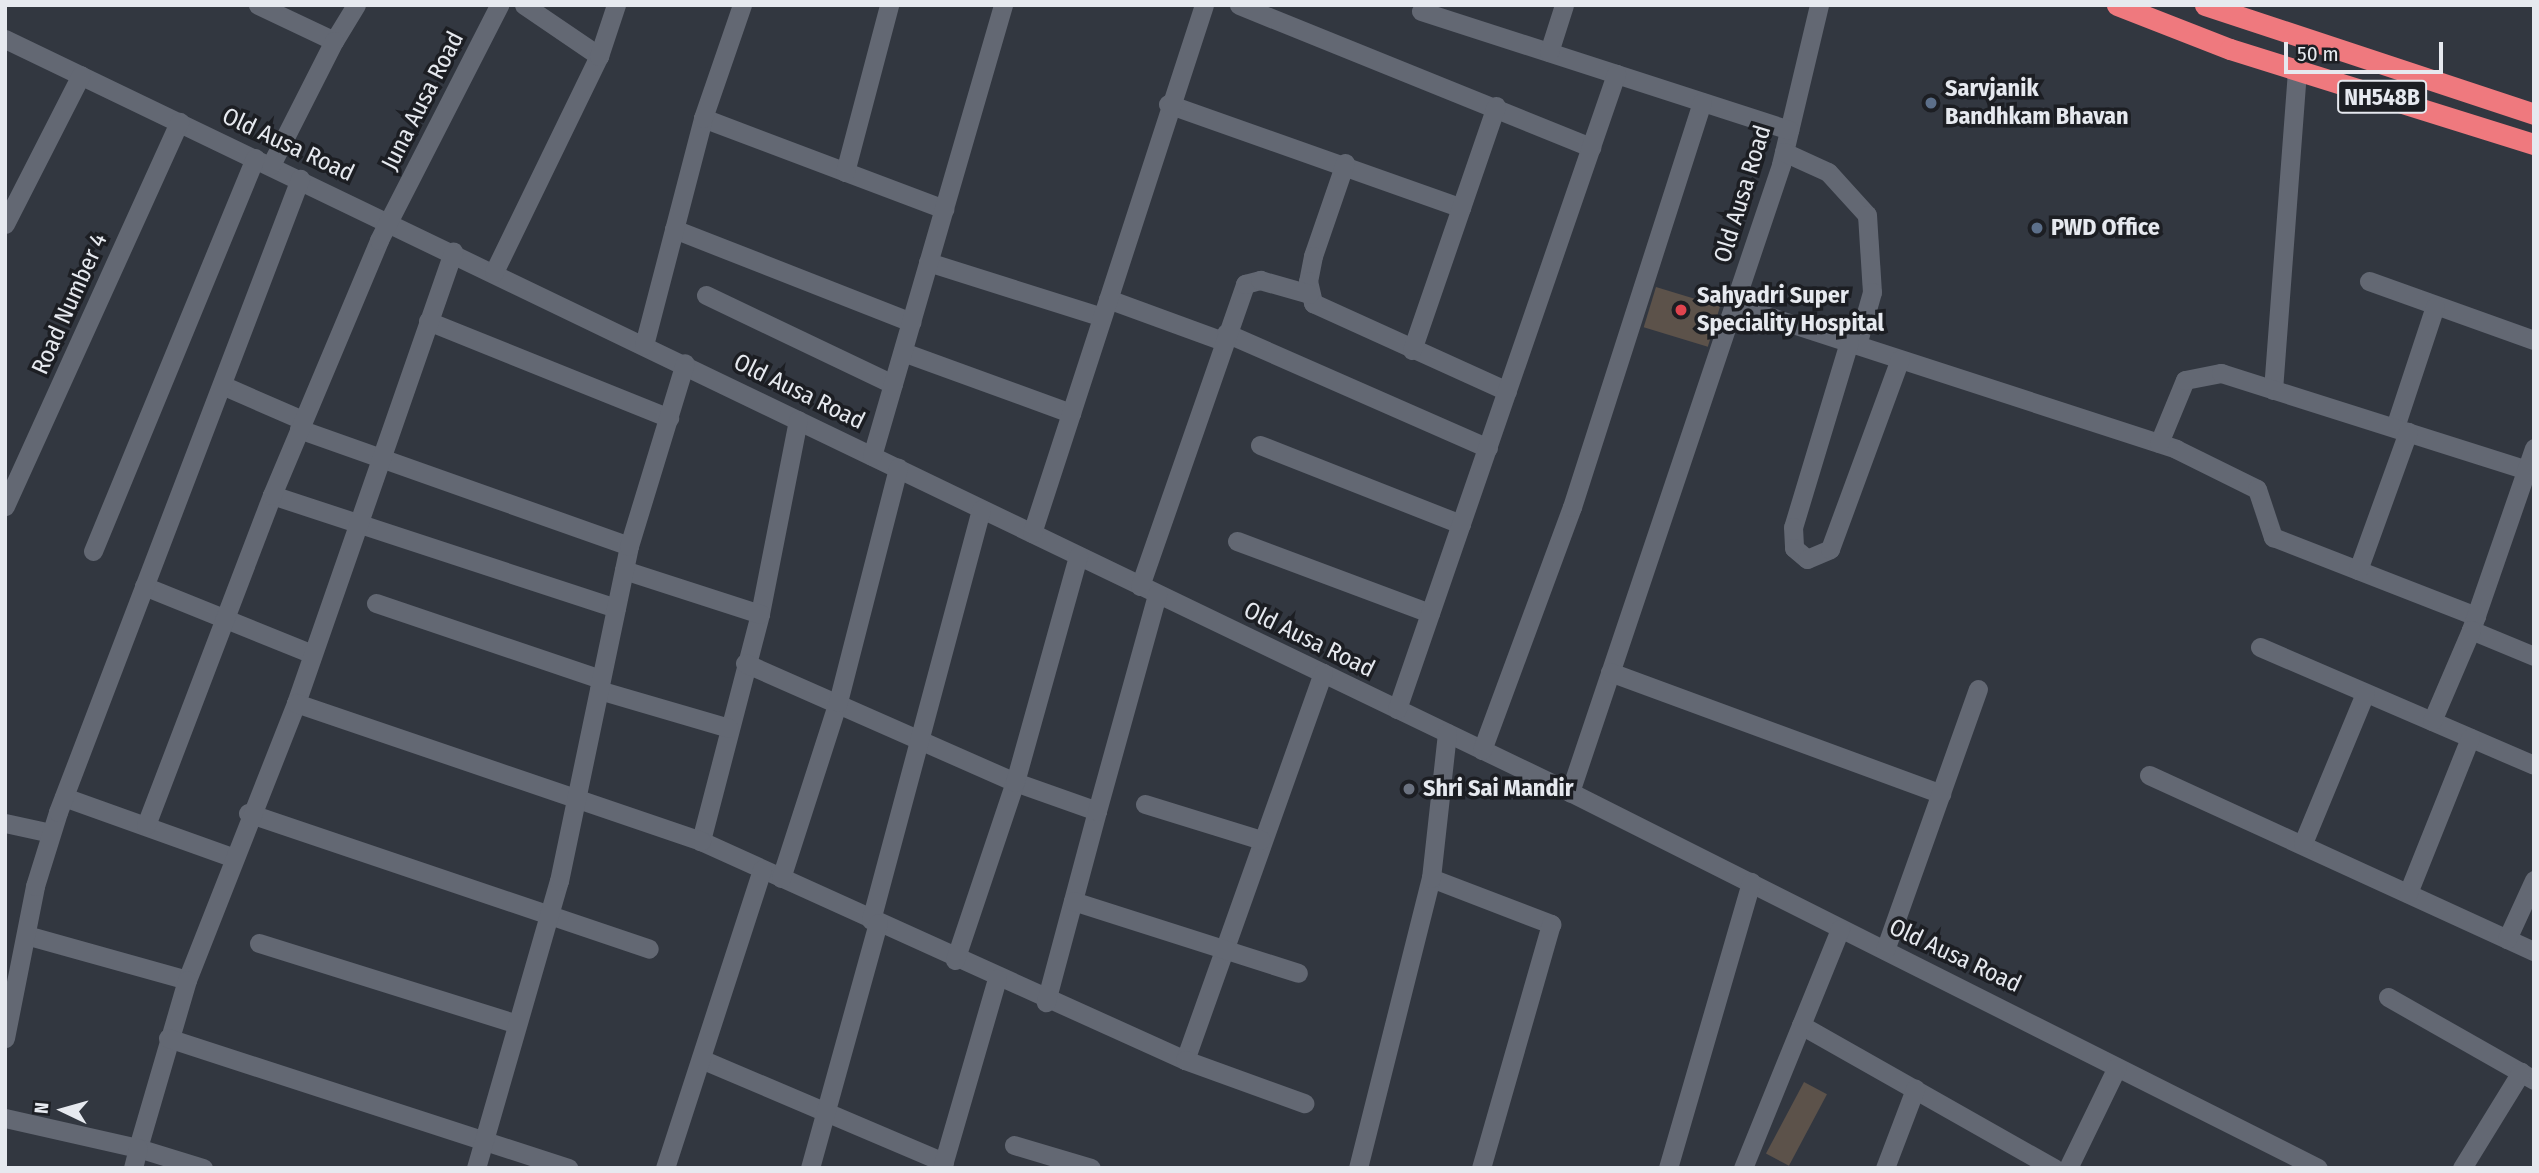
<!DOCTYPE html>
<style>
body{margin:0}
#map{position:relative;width:2539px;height:1173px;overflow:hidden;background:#323740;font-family:"Fira Sans Condensed",sans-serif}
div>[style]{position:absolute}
.building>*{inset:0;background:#5c524a;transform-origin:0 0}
.street>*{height:19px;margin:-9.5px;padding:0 9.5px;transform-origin:9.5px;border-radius:9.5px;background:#636873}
.highway>*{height:21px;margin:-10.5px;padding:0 10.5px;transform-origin:10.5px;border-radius:10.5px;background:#ef797e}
.dots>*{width:19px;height:19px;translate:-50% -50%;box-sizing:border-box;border:4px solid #1c1e23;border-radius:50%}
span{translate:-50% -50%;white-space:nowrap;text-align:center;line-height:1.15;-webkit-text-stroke:7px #1c1e23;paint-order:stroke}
.shield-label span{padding:2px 5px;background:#1c1e23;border:2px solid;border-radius:5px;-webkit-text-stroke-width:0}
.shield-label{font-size:23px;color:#e6e9ef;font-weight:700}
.poi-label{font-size:24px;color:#e6e9ef;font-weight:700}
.left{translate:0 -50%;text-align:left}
.street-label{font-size:24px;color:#e6e9ef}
.frame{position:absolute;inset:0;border:7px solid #e6e9ef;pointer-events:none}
.north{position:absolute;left:28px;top:1075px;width:70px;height:70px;-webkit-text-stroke:5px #1c1e23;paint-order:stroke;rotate:275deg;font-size:19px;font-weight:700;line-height:28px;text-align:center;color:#e6e9ef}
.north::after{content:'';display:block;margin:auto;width:24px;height:32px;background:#e6e9ef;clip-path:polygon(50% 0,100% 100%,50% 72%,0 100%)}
.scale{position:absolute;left:2284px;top:42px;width:159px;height:32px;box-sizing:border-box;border:4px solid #e6e9ef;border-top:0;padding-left:9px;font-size:21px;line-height:24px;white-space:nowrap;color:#e6e9ef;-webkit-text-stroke:5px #1c1e23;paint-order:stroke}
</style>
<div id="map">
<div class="building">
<div style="left:1656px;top:287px;width:67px;height:42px;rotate:17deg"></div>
<div style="left:1804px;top:1082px;width:26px;height:81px;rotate:28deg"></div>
</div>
<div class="street">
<div style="left:258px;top:5px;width:84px;rotate:25.3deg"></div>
<div style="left:334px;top:41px;width:42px;rotate:-58.6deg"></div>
<div style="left:524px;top:5px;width:91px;rotate:34.2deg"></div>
<div style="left:1239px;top:5px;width:380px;rotate:22deg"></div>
<div style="left:1819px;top:5px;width:164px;rotate:103.4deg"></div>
<div style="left:1781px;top:165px;width:662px;rotate:108.6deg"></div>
<div style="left:1570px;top:792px;width:837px;rotate:26.69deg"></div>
<div style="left:1421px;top:11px;width:387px;rotate:17.9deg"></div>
<div style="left:5px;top:39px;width:1737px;rotate:25.69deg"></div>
<div style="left:1549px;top:52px;width:49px;rotate:-72.3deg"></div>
<div style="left:1168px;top:104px;width:311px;rotate:19.5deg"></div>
<div style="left:703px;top:118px;width:258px;rotate:20.7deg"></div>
<div style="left:1784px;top:152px;width:48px;rotate:24.4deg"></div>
<div style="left:1828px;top:172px;width:58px;rotate:47.8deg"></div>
<div style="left:1867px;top:215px;width:77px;rotate:86.3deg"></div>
<div style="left:1872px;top:292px;width:55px;rotate:105.8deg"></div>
<div style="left:1345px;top:163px;width:98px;rotate:109deg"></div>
<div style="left:1313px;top:256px;width:25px;rotate:101deg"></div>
<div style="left:1308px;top:281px;width:23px;rotate:77deg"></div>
<div style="left:1313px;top:303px;width:213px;rotate:24.4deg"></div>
<div style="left:271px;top:165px;width:139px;rotate:-63.1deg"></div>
<div style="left:845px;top:172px;width:173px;rotate:-75.2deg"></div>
<div style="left:5px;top:224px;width:167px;rotate:-63deg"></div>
<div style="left:674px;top:229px;width:255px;rotate:21.4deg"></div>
<div style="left:928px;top:262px;width:182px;rotate:17.5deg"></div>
<div style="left:494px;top:272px;width:240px;rotate:-64.1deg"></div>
<div style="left:599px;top:56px;width:54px;rotate:-71.6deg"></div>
<div style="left:2369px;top:281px;width:175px;rotate:19.7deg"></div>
<div style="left:706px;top:295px;width:207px;rotate:25.5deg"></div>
<div style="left:1108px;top:299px;width:122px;rotate:20.1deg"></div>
<div style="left:1734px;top:305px;width:465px;rotate:18deg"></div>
<div style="left:2176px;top:449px;width:90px;rotate:26.3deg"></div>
<div style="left:2257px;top:489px;width:51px;rotate:71.6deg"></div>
<div style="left:2273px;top:537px;width:218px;rotate:21.3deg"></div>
<div style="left:428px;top:321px;width:260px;rotate:21.9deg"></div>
<div style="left:1226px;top:333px;width:286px;rotate:23.7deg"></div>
<div style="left:1849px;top:342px;width:193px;rotate:106.8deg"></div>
<div style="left:1793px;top:527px;width:21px;rotate:87deg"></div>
<div style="left:1794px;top:548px;width:17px;rotate:40deg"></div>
<div style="left:1807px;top:559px;width:25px;rotate:-23deg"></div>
<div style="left:1830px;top:549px;width:202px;rotate:-69.8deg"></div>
<div style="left:644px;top:345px;width:235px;rotate:-75.4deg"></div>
<div style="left:703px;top:118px;width:120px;rotate:-71deg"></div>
<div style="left:1412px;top:350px;width:258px;rotate:-71deg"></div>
<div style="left:903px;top:352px;width:179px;rotate:20deg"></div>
<div style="left:222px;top:385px;width:87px;rotate:23.6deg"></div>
<div style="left:2273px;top:390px;width:321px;rotate:-85.7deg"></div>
<div style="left:798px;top:420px;width:198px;rotate:101.1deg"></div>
<div style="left:760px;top:614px;width:235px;rotate:104.6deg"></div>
<div style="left:701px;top:841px;width:531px;rotate:24.35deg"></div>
<div style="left:1185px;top:1060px;width:411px;rotate:-70.4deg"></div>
<div style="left:2395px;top:427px;width:127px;rotate:-71.7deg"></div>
<div style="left:299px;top:429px;width:350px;rotate:19.5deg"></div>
<div style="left:2159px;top:443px;width:68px;rotate:-67.6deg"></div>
<div style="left:2185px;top:380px;width:37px;rotate:-11deg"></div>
<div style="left:2221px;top:373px;width:328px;rotate:17.6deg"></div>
<div style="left:1260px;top:445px;width:216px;rotate:21.5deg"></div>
<div style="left:2534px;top:448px;width:193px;rotate:109.1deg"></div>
<div style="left:2471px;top:630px;width:68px;rotate:22.4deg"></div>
<div style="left:872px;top:456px;width:470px;rotate:-73.8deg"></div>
<div style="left:272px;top:495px;width:362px;rotate:18.2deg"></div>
<div style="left:5px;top:506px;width:422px;rotate:-65.6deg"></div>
<div style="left:1032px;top:533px;width:555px;rotate:-71.96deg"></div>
<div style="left:1237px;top:541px;width:206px;rotate:20.5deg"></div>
<div style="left:93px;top:551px;width:425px;rotate:-67.6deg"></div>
<div style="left:624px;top:570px;width:143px;rotate:17.9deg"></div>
<div style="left:2358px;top:570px;width:147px;rotate:-70.1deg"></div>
<div style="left:144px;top:586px;width:181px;rotate:22deg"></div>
<div style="left:1140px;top:586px;width:320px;rotate:-70.8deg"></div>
<div style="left:1245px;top:284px;width:16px;rotate:-15deg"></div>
<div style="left:1260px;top:280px;width:51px;rotate:15.9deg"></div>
<div style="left:376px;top:603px;width:237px;rotate:18.7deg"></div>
<div style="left:2260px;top:647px;width:298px;rotate:23.3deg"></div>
<div style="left:745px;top:663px;width:295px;rotate:23.8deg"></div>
<div style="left:1015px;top:782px;width:87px;rotate:19.5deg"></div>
<div style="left:1097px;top:811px;width:198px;rotate:105deg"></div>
<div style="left:1610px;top:672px;width:353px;rotate:20.2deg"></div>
<div style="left:599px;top:690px;width:135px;rotate:16.3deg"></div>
<div style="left:296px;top:703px;width:478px;rotate:-70.8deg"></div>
<div style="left:1397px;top:709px;width:672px;rotate:-70.97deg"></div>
<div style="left:2432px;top:721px;width:99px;rotate:-66.8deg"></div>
<div style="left:1482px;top:750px;width:259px;rotate:-69.7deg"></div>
<div style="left:1572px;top:507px;width:425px;rotate:-72.2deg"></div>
<div style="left:2149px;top:775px;width:423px;rotate:24.6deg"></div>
<div style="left:64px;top:797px;width:178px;rotate:19.7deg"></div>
<div style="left:1145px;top:804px;width:121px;rotate:17.2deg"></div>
<div style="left:1097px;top:811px;width:225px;rotate:-74.5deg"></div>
<div style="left:248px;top:813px;width:423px;rotate:18.7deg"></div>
<div style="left:5px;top:823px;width:47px;rotate:12.3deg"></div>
<div style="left:146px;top:825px;width:353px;rotate:-69.1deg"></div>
<div style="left:272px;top:495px;width:277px;rotate:-67.2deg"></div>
<div style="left:379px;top:240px;width:264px;rotate:-62.9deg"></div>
<div style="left:2303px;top:843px;width:162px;rotate:-67.5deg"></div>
<div style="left:781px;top:878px;width:185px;rotate:-72.1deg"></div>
<div style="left:838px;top:702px;width:242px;rotate:-75.6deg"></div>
<div style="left:1431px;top:878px;width:129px;rotate:21deg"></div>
<div style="left:1551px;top:924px;width:254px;rotate:106deg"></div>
<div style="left:2408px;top:893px;width:167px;rotate:-68.2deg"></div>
<div style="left:1073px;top:901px;width:236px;rotate:17.7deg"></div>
<div style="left:871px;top:920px;width:425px;rotate:-75deg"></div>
<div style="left:26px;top:935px;width:167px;rotate:15.6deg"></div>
<div style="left:187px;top:980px;width:298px;rotate:-68.5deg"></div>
<div style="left:296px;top:703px;width:428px;rotate:18.8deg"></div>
<div style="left:2507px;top:939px;width:65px;rotate:-65.4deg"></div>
<div style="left:259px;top:943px;width:270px;rotate:17.4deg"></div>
<div style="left:1885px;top:950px;width:277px;rotate:-70.4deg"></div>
<div style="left:955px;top:960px;width:188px;rotate:-71.4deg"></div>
<div style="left:1015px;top:782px;width:235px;rotate:-74.4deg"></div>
<div style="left:187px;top:980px;width:175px;rotate:106.3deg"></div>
<div style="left:138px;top:1148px;width:68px;rotate:17.1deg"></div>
<div style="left:2388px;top:997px;width:168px;rotate:29.6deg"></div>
<div style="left:1801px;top:1025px;width:291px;rotate:29.5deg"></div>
<div style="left:5px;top:1038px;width:155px;rotate:-78.8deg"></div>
<div style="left:35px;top:886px;width:77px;rotate:-72.7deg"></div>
<div style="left:58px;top:812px;width:678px;rotate:-69.08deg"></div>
<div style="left:168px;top:1038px;width:421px;rotate:18deg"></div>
<div style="left:701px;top:1059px;width:264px;rotate:23deg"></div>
<div style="left:1185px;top:1060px;width:127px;rotate:19.9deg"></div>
<div style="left:5px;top:1118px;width:136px;rotate:12.7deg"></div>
<div style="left:138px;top:1148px;width:21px;rotate:104deg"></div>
<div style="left:1014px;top:1145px;width:80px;rotate:16.6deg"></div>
<div style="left:476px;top:1168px;width:299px;rotate:-73.9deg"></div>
<div style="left:559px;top:881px;width:342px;rotate:-78.2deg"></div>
<div style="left:629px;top:546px;width:191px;rotate:-73deg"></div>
<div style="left:665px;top:1168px;width:314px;rotate:-72deg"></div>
<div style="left:810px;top:1168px;width:254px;rotate:-74.5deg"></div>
<div style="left:942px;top:1168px;width:197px;rotate:-73.8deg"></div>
<div style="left:1358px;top:1168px;width:299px;rotate:-75.9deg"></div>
<div style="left:1431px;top:878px;width:146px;rotate:-83.7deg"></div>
<div style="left:1668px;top:1168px;width:298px;rotate:-73.8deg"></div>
<div style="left:1743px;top:1168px;width:258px;rotate:-67.9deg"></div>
<div style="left:1885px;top:1168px;width:85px;rotate:-69.2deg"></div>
<div style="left:2068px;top:1168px;width:112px;rotate:-64.1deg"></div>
<div style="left:2462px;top:1168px;width:113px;rotate:-58.4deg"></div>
</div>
<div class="highway">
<div style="left:2117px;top:5px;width:121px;rotate:21.3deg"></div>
<div style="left:2230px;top:49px;width:318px;rotate:17.4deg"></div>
<div style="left:2205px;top:5px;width:347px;rotate:18.3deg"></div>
</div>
<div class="dots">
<div style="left:1931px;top:103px;background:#5c6f8a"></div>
<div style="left:2037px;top:228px;background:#5c6f8a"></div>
<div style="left:1681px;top:310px;background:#e0444e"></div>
<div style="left:1409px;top:789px;background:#6b7280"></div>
</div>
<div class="shield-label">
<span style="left:2382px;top:97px">NH548B</span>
</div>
<div class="poi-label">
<span class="left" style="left:1945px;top:103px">Sarvjanik<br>Bandhkam Bhavan</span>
<span class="left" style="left:2051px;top:228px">PWD Office</span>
<span class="left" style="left:1697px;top:310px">Sahyadri Super<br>Speciality Hospital</span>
<span class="left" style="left:1423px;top:789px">Shri Sai Mandir</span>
</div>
<div class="street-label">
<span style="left:423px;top:101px;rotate:-63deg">Juna Ausa Road</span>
<span style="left:288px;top:145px;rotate:25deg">Old Ausa Road</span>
<span style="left:1743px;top:194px;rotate:-73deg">Old Ausa Road</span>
<span style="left:70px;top:304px;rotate:-66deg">Road Number 4</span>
<span style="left:799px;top:392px;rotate:26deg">Old Ausa Road</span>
<span style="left:1309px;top:640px;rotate:26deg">Old Ausa Road</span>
<span style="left:1955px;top:956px;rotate:25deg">Old Ausa Road</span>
</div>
<div class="frame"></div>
<div class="north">N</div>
<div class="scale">50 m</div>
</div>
